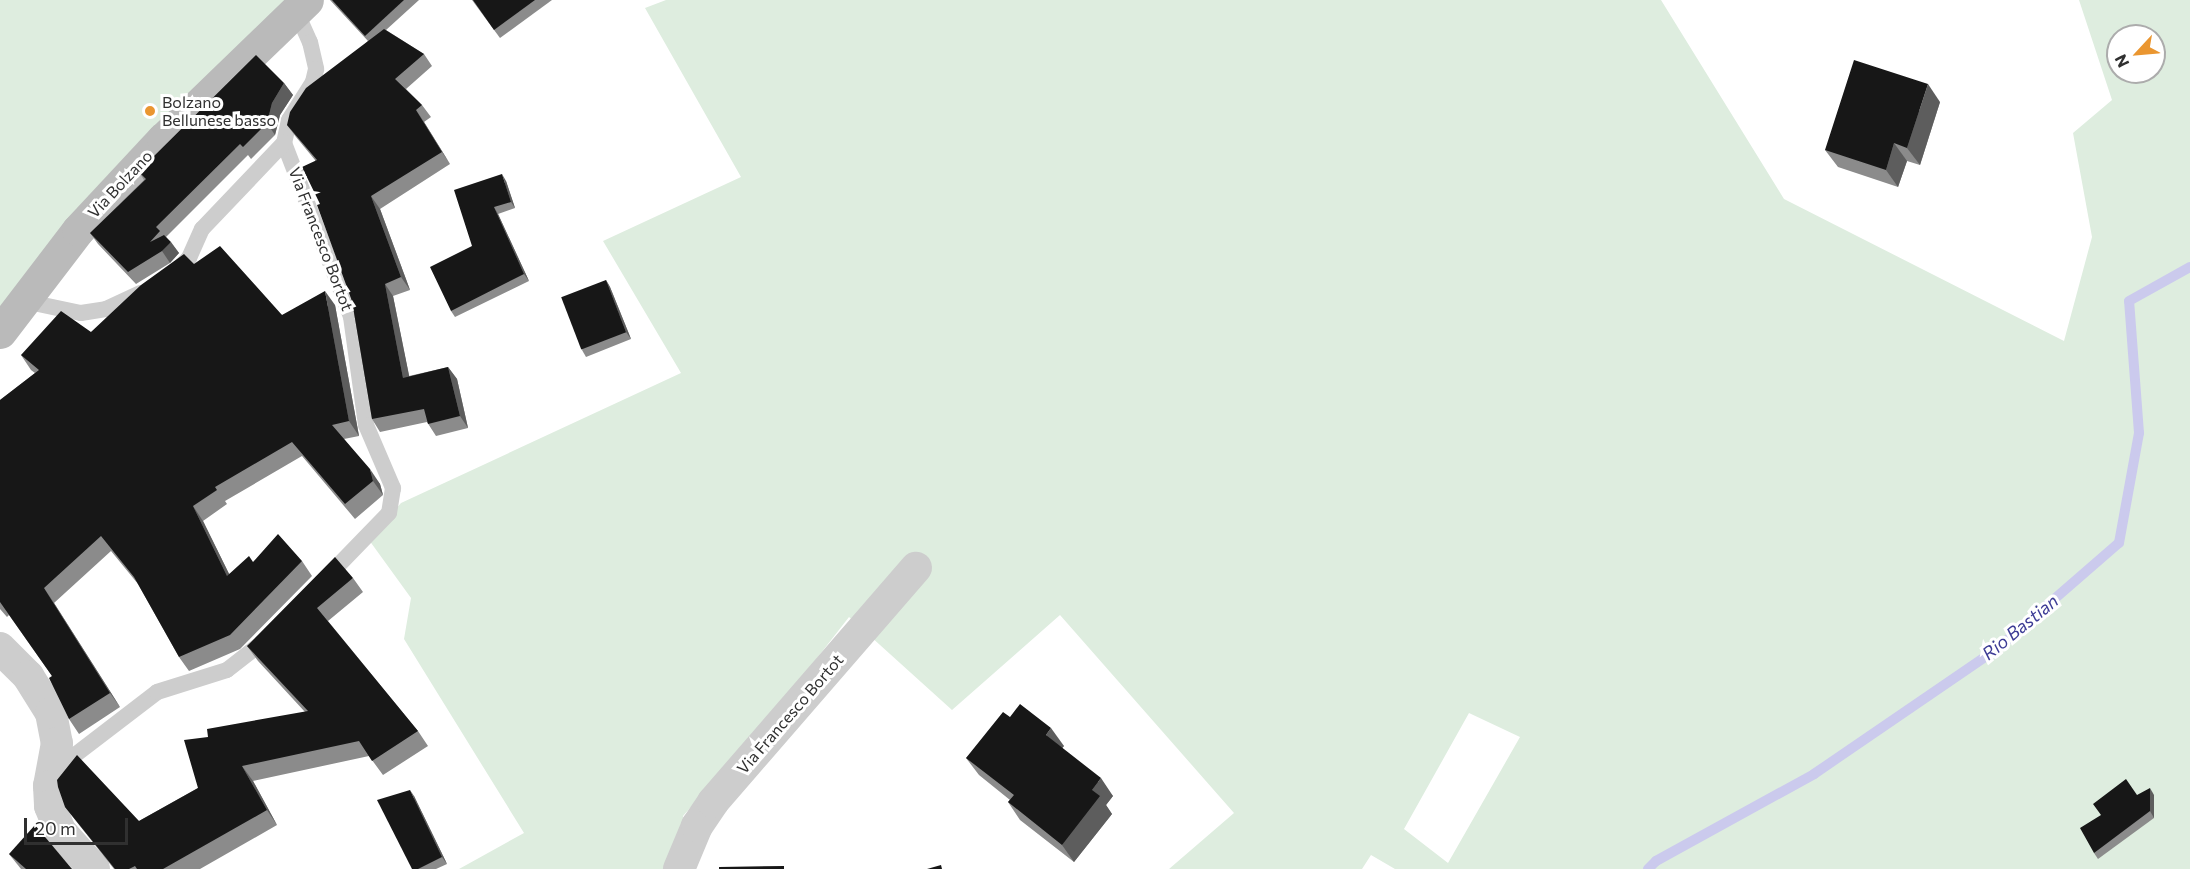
<!DOCTYPE html>
<style>
body{margin:0}
#map{position:relative;width:2190px;height:869px;overflow:hidden;background:#fff;font-family:Commissioner,sans-serif}
div>[style]{position:absolute}
.green>*{inset:0;background:#deeddf}
.stream>*{height:10px;margin:-5px;padding:0 5px;transform-origin:5px;border-radius:5px;background:#cbcaed}
.lane>*{height:16px;margin:-8px;padding:0 8px;transform-origin:8px;border-radius:8px;background:#cdcdcd}
.street>*{height:32px;margin:-16px;padding:0 16px;transform-origin:16px;border-radius:16px;background:#cdcdcd}
.secondary>*{height:33px;margin:-16.5px;padding:0 16.5px;transform-origin:16.5px;border-radius:16.5px;background:#bababa}
.wall>*{inset:0;background:#8b8b8b}
.shaded-wall>*{inset:0;background:#5d5d5d}
.building>*{inset:0;background:#171717;transform-origin:0 0}
.dots>*{width:16px;height:16px;translate:-50% -50%;box-sizing:border-box;border:3px solid #fff;border-radius:50%}
span{translate:-50% -50%;white-space:nowrap;text-align:center;line-height:1.15;-webkit-text-stroke:6px #fff;paint-order:stroke}
.poi-label{font-size:16px;color:#303030}
.left{translate:0 -50%;text-align:left}
.street-label{font-size:16px;color:#303030}
.water-label{font-size:18px;color:#3c3b95;font-style:italic}
.north{position:absolute;left:2106px;top:24px;width:60px;height:60px;box-sizing:border-box;background:#fff;border:2px solid #acacac;border-radius:50%;rotate:244deg;font-size:16px;font-weight:700;line-height:24px;text-align:center;color:#303030}
.north::after{content:'';display:block;margin:auto;width:21px;height:27px;background:#ea9630;clip-path:polygon(50% 0,100% 100%,50% 72%,0 100%)}
.scale{position:absolute;left:24px;top:818px;width:104px;height:27px;box-sizing:border-box;border:3px solid #303030;border-top:0;padding-left:8px;font-size:18px;line-height:21px;white-space:nowrap;color:#303030;-webkit-text-stroke:4px #fff;paint-order:stroke}
</style>
<div id="map">
<div class="green">
<div style="clip-path:polygon(0 0,298px 0,0 308px)"></div>
<div style="clip-path:polygon(evenodd,666px 0,1661px 0,1784px 199px,2064px 341px,2092px 237px,2073px 133px,2112px 100px,2079px 0,2190px 0,2190px 869px,1395px 869px,1371px 855px,1362px 869px,1169px 869px,1234px 813px,1060px 615px,952px 710px,849px 617px,775px 712px,683px 816px,683px 869px,459px 869px,524px 833px,404px 639px,411px 598px,369px 540px,401px 503px,681px 373px,603px 241px,741px 177px,645px 8px,666px 0,2118px 36px,2154px 36px,2154px 72px,2118px 72px,2118px 36px,666px 0,1469px 713px,1520px 737px,1448px 863px,1404px 829px,1469px 713px)"></div>
</div>
<div class="stream">
<div style="left:1648px;top:869px;width:11px;rotate:-45deg"></div>
<div style="left:1656px;top:861px;width:180px;rotate:-28.8deg"></div>
<div style="left:1814px;top:774px;width:223px;rotate:-34.4deg"></div>
<div style="left:1998px;top:648px;width:160px;rotate:-41deg"></div>
<div style="left:2119px;top:543px;width:112px;rotate:-79.7deg"></div>
<div style="left:2139px;top:433px;width:132px;rotate:-94.3deg"></div>
<div style="left:2129px;top:301px;width:70px;rotate:-29.1deg"></div>
</div>
<div class="lane">
<div style="left:296px;top:11px;width:34px;rotate:66deg"></div>
<div style="left:310px;top:42px;width:28px;rotate:77deg"></div>
<div style="left:316px;top:69px;width:13px;rotate:103deg"></div>
<div style="left:313px;top:82px;width:45px;rotate:122.3deg"></div>
<div style="left:289px;top:120px;width:24px;rotate:102deg"></div>
<div style="left:284px;top:143px;width:186px;rotate:68.9deg"></div>
<div style="left:351px;top:317px;width:109px;rotate:82.1deg"></div>
<div style="left:366px;top:425px;width:69px;rotate:66.8deg"></div>
<div style="left:393px;top:488px;width:25px;rotate:99deg"></div>
<div style="left:389px;top:513px;width:91px;rotate:134.1deg"></div>
<div style="left:173px;top:274px;width:23px;rotate:-45deg"></div>
<div style="left:189px;top:258px;width:32px;rotate:-66deg"></div>
<div style="left:202px;top:229px;width:119px;rotate:-46.4deg"></div>
<div style="left:24px;top:301px;width:58px;rotate:11.9deg"></div>
<div style="left:81px;top:313px;width:25px;rotate:-9deg"></div>
<div style="left:106px;top:309px;width:38px;rotate:-25deg"></div>
<div style="left:53px;top:765px;width:24px;rotate:-24deg"></div>
<div style="left:75px;top:755px;width:103px;rotate:-37.5deg"></div>
<div style="left:157px;top:692px;width:73px;rotate:-17.4deg"></div>
<div style="left:227px;top:670px;width:52px;rotate:-38deg"></div>
</div>
<div class="street">
<div style="left:0;top:648px;width:40px;rotate:45deg"></div>
<div style="left:28px;top:676px;width:44px;rotate:58.1deg"></div>
<div style="left:51px;top:713px;width:31px;rotate:79deg"></div>
<div style="left:57px;top:743px;width:44px;rotate:100.5deg"></div>
<div style="left:49px;top:786px;width:20px;rotate:87deg"></div>
<div style="left:50px;top:806px;width:27px;rotate:68deg"></div>
<div style="left:60px;top:831px;width:51px;rotate:48.2deg"></div>
<div style="left:679px;top:869px;width:47px;rotate:-67.3deg"></div>
<div style="left:697px;top:826px;width:29px;rotate:-56deg"></div>
<div style="left:713px;top:802px;width:310px;rotate:-49.1deg"></div>
</div>
<div class="secondary">
<div style="left:0;top:332px;width:128px;rotate:-52.6deg"></div>
<div style="left:78px;top:230px;width:125px;rotate:-47deg"></div>
<div style="left:163px;top:139px;width:200px;rotate:-44deg"></div>
</div>
<div class="wall">
<div style="clip-path:polygon(330px 0,419px 0,386px 30px,424px 54px,432px 66px,406px 89px,422px 105px,431px 117px,424px 122px,450px 164px,380px 209px,410px 290px,393px 296px,409px 376px,448px 367px,457px 379px,468px 428px,436px 436px,427px 422px,380px 432px,372px 419px,352px 301px,320px 204px,315px 160px,296px 137px,287px 125px,368px 41px)"></div>
<div style="clip-path:polygon(472px 0,552px 0,500px 38px)"></div>
<div style="clip-path:polygon(284px 83px,293px 95px,280px 115px,275px 135px,251px 159px,248px 155px,166px 237px,179px 253px,170px 263px,136px 284px,98px 244px,90px 233px,144px 180px,139px 172px)"></div>
<div style="clip-path:polygon(1940px 102px,1920px 165px,1907px 161px,1898px 187px,1838px 167px,1825px 150px)"></div>
<div style="clip-path:polygon(506px 181px,515px 208px,498px 214px,529px 281px,455px 317px,451px 311px,472px 246px)"></div>
<div style="clip-path:polygon(194px 264px,282px 315px,335px 305px,359px 436px,344px 439px,380px 484px,383px 495px,355px 519px,302px 456px,225px 501px,227px 504px,203px 521px,229px 574px,253px 562px,302px 561px,312px 576px,240px 649px,189px 671px,179px 657px,138px 584px,111px 551px,54px 603px,120px 707px,79px 734px,69px 719px,52px 676px,9px 615px,7px 617px,0 609px,0 400px,35px 373px,31px 370px,21px 355px,91px 332px)"></div>
<div style="clip-path:polygon(606px 280px,610px 287px,631px 339px,586px 357px,582px 350px)"></div>
<div style="clip-path:polygon(353px 578px,363px 592px,328px 621px,418px 731px,428px 746px,383px 775px,369px 756px,253px 781px,277px 825px,200px 869px,114px 869px,76px 821px,65px 807px,139px 821px,198px 788px,208px 737px,305px 712px,258px 661px,247px 646px)"></div>
<div style="clip-path:polygon(1010px 717px,1064px 746px,1062px 748px,1113px 796px,1106px 805px,1112px 814px,1074px 862px,1020px 820px,1008px 802px,1010px 800px,979px 775px,966px 758px)"></div>
<div style="clip-path:polygon(2137px 795px,2154px 795px,2154px 818px,2098px 859px,2094px 853px,2101px 816px)"></div>
<div style="clip-path:polygon(414px 796px,447px 864px,436px 869px,412px 869px)"></div>
<div style="clip-path:polygon(9px 854px,72px 869px,21px 869px)"></div>
</div>
<div class="shaded-wall">
<div style="clip-path:polygon(284px 83px,293px 95px,280px 115px,275px 135px,267px 123px,272px 103px)"></div>
<div style="clip-path:polygon(1928px 84px,1940px 102px,1920px 165px,1907px 148px)"></div>
<div style="clip-path:polygon(416px 110px,424px 122px,450px 164px,442px 152px)"></div>
<div style="clip-path:polygon(1894px 143px,1907px 161px,1898px 187px,1886px 170px)"></div>
<div style="clip-path:polygon(502px 174px,506px 181px,515px 208px,511px 202px)"></div>
<div style="clip-path:polygon(371px 196px,380px 209px,410px 290px,401px 277px)"></div>
<div style="clip-path:polygon(494px 207px,498px 214px,529px 281px,524px 274px)"></div>
<div style="clip-path:polygon(171px 242px,179px 253px,170px 263px,162px 251px)"></div>
<div style="clip-path:polygon(606px 280px,610px 287px,631px 339px,626px 332px)"></div>
<div style="clip-path:polygon(385px 284px,393px 296px,412px 390px,403px 378px)"></div>
<div style="clip-path:polygon(325px 291px,335px 305px,359px 436px,349px 421px)"></div>
<div style="clip-path:polygon(448px 367px,457px 379px,468px 428px,460px 416px)"></div>
<div style="clip-path:polygon(370px 469px,380px 484px,383px 495px,373px 481px)"></div>
<div style="clip-path:polygon(193px 506px,203px 521px,237px 590px,227px 576px)"></div>
<div style="clip-path:polygon(44px 588px,54px 603px,120px 707px,110px 693px)"></div>
<div style="clip-path:polygon(1051px 728px,1064px 746px,1058px 753px,1046px 735px)"></div>
<div style="clip-path:polygon(242px 766px,253px 781px,277px 825px,267px 810px)"></div>
<div style="clip-path:polygon(1101px 778px,1113px 796px,1106px 805px,1112px 814px,1074px 862px,1062px 845px,1092px 790px)"></div>
<div style="clip-path:polygon(2150px 788px,2154px 795px,2154px 818px,2150px 811px)"></div>
<div style="clip-path:polygon(410px 790px,414px 796px,447px 864px,442px 857px)"></div>
</div>
<div class="building">
<div style="clip-path:polygon(332px 0,404px 0,365px 36px)"></div>
<div style="clip-path:polygon(473px 0,535px 0,494px 30px)"></div>
<div style="clip-path:polygon(384px 29px,424px 54px,395px 79px,422px 105px,416px 110px,442px 152px,371px 196px,401px 277px,385px 284px,403px 378px,448px 367px,460px 416px,428px 424px,424px 409px,372px 419px,352px 301px,317px 205px,320px 204px,302px 167px,317px 160px,287px 125px,290px 112px,306px 88px)"></div>
<div style="clip-path:polygon(256px 55px,284px 83px,272px 103px,267px 123px,243px 147px,240px 144px,156px 227px,160px 231px,150px 242px,164px 235px,171px 242px,162px 251px,128px 272px,90px 233px,146px 179px,139px 172px,150px 160px)"></div>
<div style="clip-path:polygon(1854px 60px,1928px 84px,1907px 148px,1894px 143px,1886px 170px,1825px 150px)"></div>
<div style="clip-path:polygon(502px 174px,511px 202px,494px 207px,524px 274px,451px 311px,430px 267px,472px 246px,454px 190px)"></div>
<div style="clip-path:polygon(220px 246px,282px 315px,325px 291px,349px 421px,332px 425px,370px 469px,373px 481px,345px 504px,292px 442px,215px 487px,217px 490px,193px 506px,227px 576px,249px 556px,253px 562px,278px 534px,302px 561px,230px 635px,179px 657px,134px 577px,101px 536px,44px 588px,110px 693px,69px 719px,49px 678px,52px 676px,0 602px,0 400px,39px 370px,21px 355px,61px 311px,91px 332px,141px 285px,184px 254px,194px 264px)"></div>
<div style="left:606px;top:280px;width:56px;height:48px;rotate:69deg"></div>
<div style="clip-path:polygon(335px 557px,353px 578px,317px 608px,418px 731px,372px 761px,359px 741px,242px 766px,267px 810px,163px 869px,137px 869px,135px 866px,129px 869px,115px 869px,65px 807px,58px 787px,57px 780px,77px 755px,139px 821px,198px 788px,184px 740px,208px 737px,207px 729px,308px 711px,247px 646px)"></div>
<div style="clip-path:polygon(1020px 704px,1051px 728px,1046px 735px,1101px 778px,1092px 790px,1100px 796px,1062px 845px,1008px 802px,1014px 795px,966px 758px,1003px 712px,1010px 717px)"></div>
<div style="clip-path:polygon(2126px 779px,2137px 795px,2150px 788px,2150px 811px,2094px 853px,2080px 828px,2101px 815px,2093px 804px)"></div>
<div style="clip-path:polygon(410px 790px,442px 857px,418px 869px,412px 869px,377px 800px)"></div>
<div style="clip-path:polygon(35px 825px,72px 869px,26px 869px,9px 854px)"></div>
<div style="clip-path:polygon(941px 865px,942px 869px,927px 869px)"></div>
<div style="clip-path:polygon(784px 866px,784px 869px,719px 869px,719px 867px)"></div>
</div>
<div class="dots">
<div style="left:150px;top:111px;background:#ea9630"></div>
</div>
<div class="poi-label">
<span class="left" style="left:162px;top:111px">Bolzano<br>Bellunese basso</span>
</div>
<div class="street-label">
<span style="left:120px;top:184px;rotate:-47deg">Via Bolzano</span>
<span style="left:321px;top:239px;rotate:69deg">Via Francesco Bortot</span>
<span style="left:790px;top:714px;rotate:-49deg">Via Francesco Bortot</span>
</div>
<div class="water-label">
<span style="left:2020px;top:627px;rotate:-39deg">Rio Bastian</span>
</div>
<div class="north">N</div>
<div class="scale">20 m</div>
</div>
